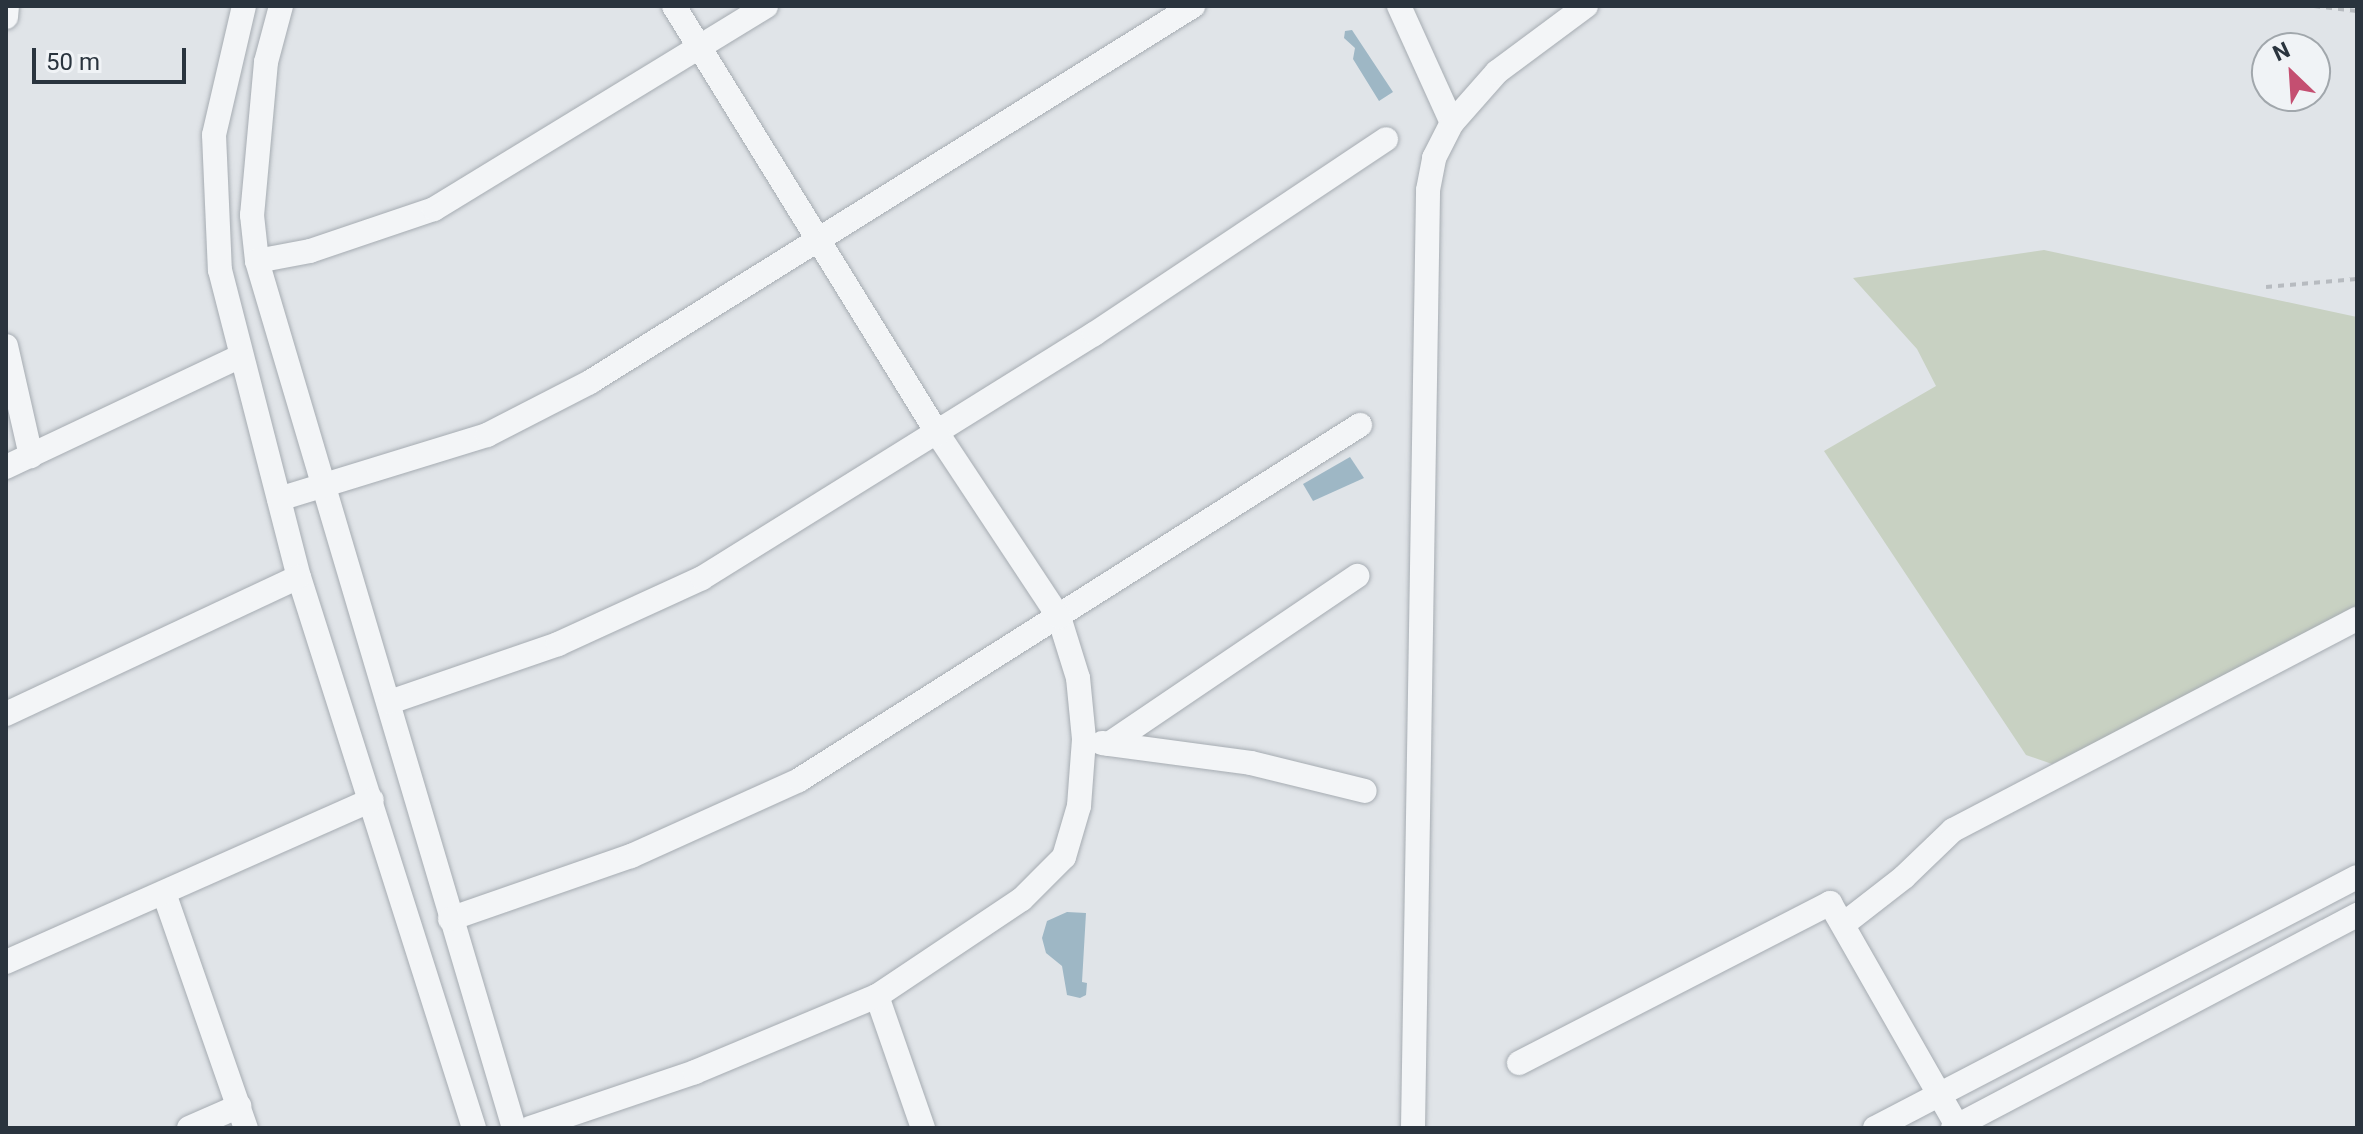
<!DOCTYPE html>
<style>
body{margin:0}
#map{position:relative;width:2363px;height:1134px;overflow:hidden;background:#e0e4e8;font-family:Roboto,sans-serif}
div>[style]{position:absolute}
.green>*{inset:0;background:#c8d1c2}
.water>*{inset:0;background:#9eb7c5}
.path>*{height:4px;margin-top:-2px;transform-origin:0;background:repeating-linear-gradient(90deg,#b7bbc0 0 6px,transparent 0 12px)}
.roads{filter:drop-shadow(0 0 2px #a6acb2) drop-shadow(0 0 2px #a6acb2)}
.minor>*{height:24px;margin:-12px;padding:0 12px;transform-origin:12px;border-radius:12px;background:#f3f5f7}
span{translate:-50% -50%;white-space:nowrap;text-align:center;line-height:1.15;-webkit-text-stroke:8px #f0f3f6;paint-order:stroke}
.frame{position:absolute;inset:0;border:8px solid #2a343e;pointer-events:none}
.north{position:absolute;left:2251px;top:32px;width:80px;height:80px;box-sizing:border-box;background:#f0f3f6;border:2px solid #a1a7ac;border-radius:50%;rotate:335deg;font-size:22px;font-weight:700;line-height:32px;text-align:center;color:#2a343e}
.north::after{content:'';display:block;margin:auto;width:28px;height:36px;background:#c44f71;clip-path:polygon(50% 0,100% 100%,50% 72%,0 100%)}
.scale{position:absolute;left:32px;top:48px;width:154px;height:36px;box-sizing:border-box;border:4px solid #2a343e;border-top:0;padding-left:10px;font-size:24px;line-height:28px;white-space:nowrap;color:#2a343e;-webkit-text-stroke:6px #f0f3f6;paint-order:stroke}
</style>
<div id="map">
<div class="green">
<div style="clip-path:polygon(2044px 250px,2357px 317px,2357px 614px,2052px 764px,2026px 755px,1824px 451px,1936px 386px,1917px 349px,1853px 278px)"></div>
</div>
<div class="water">
<div style="clip-path:polygon(1352px 30px,1393px 92px,1379px 101px,1353px 59px,1355px 48px,1344px 38px,1345px 31px)"></div>
<div style="clip-path:polygon(1350px 457px,1364px 478px,1313px 501px,1303px 484px)"></div>
<div style="clip-path:polygon(1067px 912px,1086px 913px,1082px 982px,1087px 983px,1086px 995px,1080px 998px,1067px 995px,1062px 966px,1046px 953px,1042px 938px,1047px 921px)"></div>
</div>
<div class="path">
<div style="left:2314px;top:6px;width:43px;rotate:6.6deg"></div>
<div style="left:2266px;top:287px;width:91px;rotate:-5deg"></div>
</div>
<div class="roads">
<div class="minor">
<div style="left:244px;top:6px;width:132px;rotate:103.1deg"></div>
<div style="left:214px;top:135px;width:135px;rotate:87.5deg"></div>
<div style="left:220px;top:270px;width:317px;rotate:75.6deg"></div>
<div style="left:299px;top:577px;width:578px;rotate:72.38deg"></div>
<div style="left:281px;top:6px;width:58px;rotate:105deg"></div>
<div style="left:266px;top:62px;width:154px;rotate:95.2deg"></div>
<div style="left:252px;top:215px;width:46px;rotate:83.8deg"></div>
<div style="left:257px;top:261px;width:904px;rotate:73.49deg"></div>
<div style="left:1399px;top:6px;width:128px;rotate:65.6deg"></div>
<div style="left:6px;top:17px;width:11px;rotate:-85deg"></div>
<div style="left:257px;top:261px;width:54px;rotate:-10.7deg"></div>
<div style="left:310px;top:251px;width:131px;rotate:-18.7deg"></div>
<div style="left:434px;top:209px;width:389px;rotate:-31.4deg"></div>
<div style="left:6px;top:346px;width:113px;rotate:77.2deg"></div>
<div style="left:6px;top:467px;width:258px;rotate:-25.3deg"></div>
<div style="left:279px;top:499px;width:218px;rotate:-17.1deg"></div>
<div style="left:487px;top:435px;width:116px;rotate:-27.2deg"></div>
<div style="left:590px;top:382px;width:711px;rotate:-31.95deg"></div>
<div style="left:390px;top:702px;width:178px;rotate:-19deg"></div>
<div style="left:558px;top:644px;width:158px;rotate:-24.6deg"></div>
<div style="left:702px;top:578px;width:462px;rotate:-31.9deg"></div>
<div style="left:1094px;top:334px;width:351px;rotate:-33.7deg"></div>
<div style="left:6px;top:714px;width:323px;rotate:-25.1deg"></div>
<div style="left:1102px;top:743px;width:150px;rotate:7.6deg"></div>
<div style="left:1251px;top:763px;width:117px;rotate:13.8deg"></div>
<div style="left:1109px;top:744px;width:300px;rotate:-34.1deg"></div>
<div style="left:164px;top:893px;width:249px;rotate:70.8deg"></div>
<div style="left:450px;top:919px;width:192px;rotate:-19.2deg"></div>
<div style="left:631px;top:856px;width:184px;rotate:-24.3deg"></div>
<div style="left:799px;top:780px;width:664px;rotate:-32.33deg"></div>
<div style="left:1845px;top:923px;width:75px;rotate:-37.9deg"></div>
<div style="left:1904px;top:877px;width:68px;rotate:-43.8deg"></div>
<div style="left:1953px;top:830px;width:456px;rotate:-27.6deg"></div>
<div style="left:6px;top:962px;width:400px;rotate:-23.9deg"></div>
<div style="left:877px;top:996px;width:140px;rotate:70.8deg"></div>
<div style="left:1519px;top:1063px;width:350px;rotate:-27.2deg"></div>
<div style="left:1830px;top:903px;width:257px;rotate:60.3deg"></div>
<div style="left:189px;top:1128px;width:55px;rotate:-23.7deg"></div>
<div style="left:530px;top:1128px;width:174px;rotate:-18.7deg"></div>
<div style="left:695px;top:1072px;width:197px;rotate:-22.7deg"></div>
<div style="left:877px;top:996px;width:174px;rotate:-33.8deg"></div>
<div style="left:1022px;top:899px;width:59px;rotate:-45deg"></div>
<div style="left:1064px;top:857px;width:53px;rotate:-73.6deg"></div>
<div style="left:1079px;top:806px;width:67px;rotate:-85.7deg"></div>
<div style="left:1084px;top:739px;width:61px;rotate:-95.6deg"></div>
<div style="left:1078px;top:678px;width:64px;rotate:-107.3deg"></div>
<div style="left:1059px;top:617px;width:219px;rotate:-123.5deg"></div>
<div style="left:938px;top:434px;width:503px;rotate:-121.67deg"></div>
<div style="left:1413px;top:1128px;width:938px;rotate:-89.08deg"></div>
<div style="left:1428px;top:190px;width:33px;rotate:-79deg"></div>
<div style="left:1434px;top:158px;width:39px;rotate:-63deg"></div>
<div style="left:1452px;top:123px;width:68px;rotate:-48.6deg"></div>
<div style="left:1497px;top:72px;width:111px;rotate:-36.6deg"></div>
<div style="left:1875px;top:1128px;width:543px;rotate:-27.51deg"></div>
<div style="left:1953px;top:1128px;width:457px;rotate:-27.8deg"></div>
</div>
</div>
<div class="frame"></div>
<div class="north">N</div>
<div class="scale">50 m</div>
</div>
